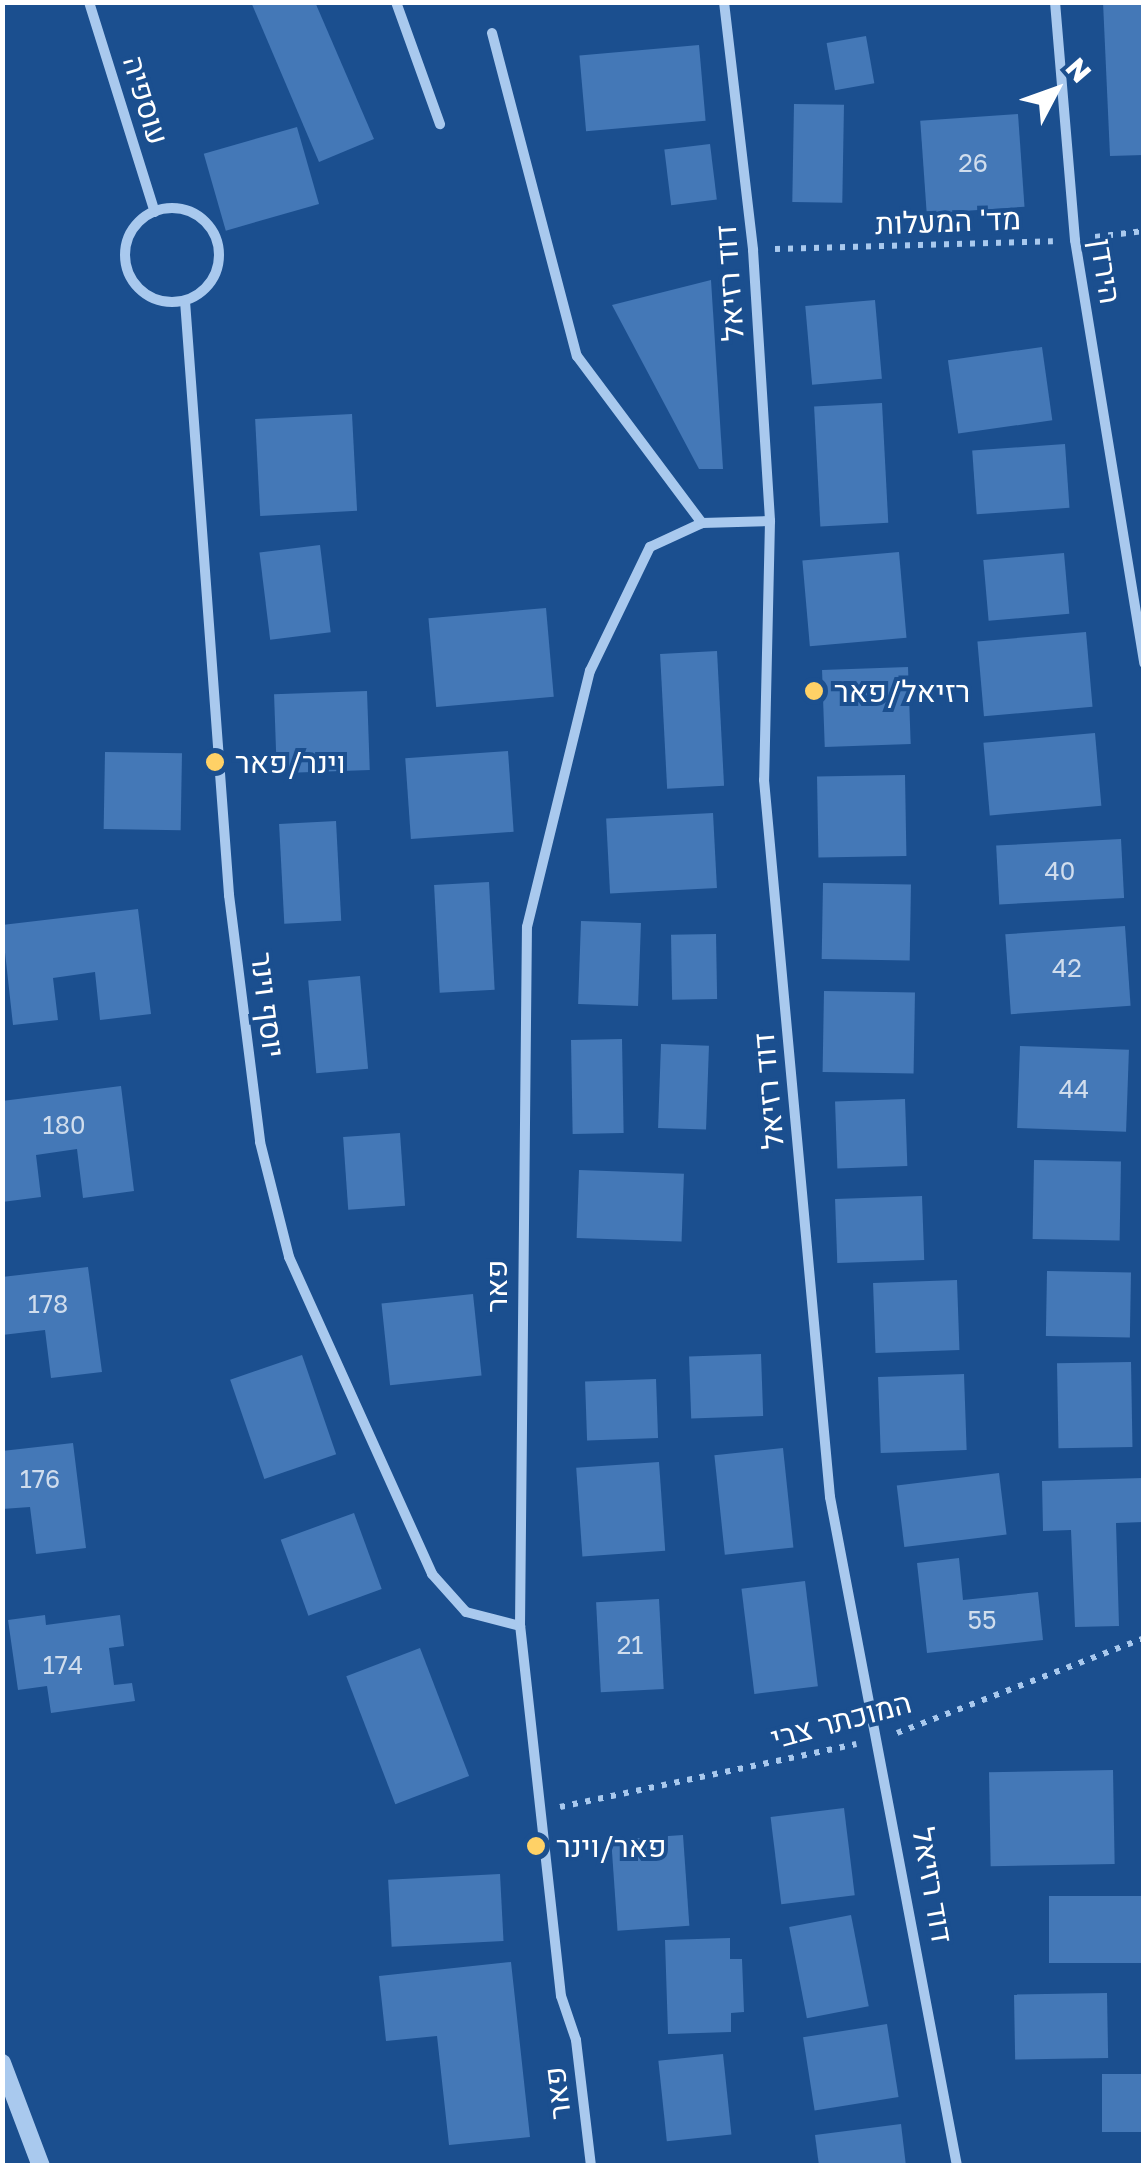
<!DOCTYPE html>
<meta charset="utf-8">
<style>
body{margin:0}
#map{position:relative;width:1146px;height:2168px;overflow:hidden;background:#1b4f8f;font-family:"Golos Text",Heebo,sans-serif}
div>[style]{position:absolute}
.building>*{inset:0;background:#4478b7;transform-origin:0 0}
.path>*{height:6px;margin-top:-3px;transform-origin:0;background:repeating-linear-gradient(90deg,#a9c9ee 0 5px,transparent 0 13px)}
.minor>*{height:10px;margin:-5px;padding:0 5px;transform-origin:5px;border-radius:5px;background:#a9c9ee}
.minor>.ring{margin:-5px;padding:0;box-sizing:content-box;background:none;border:10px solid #a9c9ee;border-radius:50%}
.tertiary>*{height:18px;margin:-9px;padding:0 9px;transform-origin:9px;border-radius:9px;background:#a9c9ee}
.dots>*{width:28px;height:28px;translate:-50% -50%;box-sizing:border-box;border:5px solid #1b4f8f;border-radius:50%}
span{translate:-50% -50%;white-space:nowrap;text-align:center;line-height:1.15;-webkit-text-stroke:8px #1b4f8f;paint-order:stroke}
.number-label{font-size:25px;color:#d0dded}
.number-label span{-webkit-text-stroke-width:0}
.street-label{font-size:30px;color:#fff}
.poi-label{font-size:30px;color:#fff}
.left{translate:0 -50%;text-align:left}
.frame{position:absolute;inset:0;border:5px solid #fff;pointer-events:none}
.north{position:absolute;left:1006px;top:40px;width:100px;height:100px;-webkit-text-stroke:8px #1b4f8f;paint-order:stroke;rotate:49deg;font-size:28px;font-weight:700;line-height:40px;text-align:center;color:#fff}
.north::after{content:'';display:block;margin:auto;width:35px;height:45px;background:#fff;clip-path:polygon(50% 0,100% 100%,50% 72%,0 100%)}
</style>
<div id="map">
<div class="building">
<div style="clip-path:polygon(251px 2px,315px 2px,374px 139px,319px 162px)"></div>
<div style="clip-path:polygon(1103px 2px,1144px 2px,1144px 155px,1110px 156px)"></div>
<div style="left:866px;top:36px;width:48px;height:40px;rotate:80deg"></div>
<div style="left:699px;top:45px;width:76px;height:120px;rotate:85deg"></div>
<div style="left:794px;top:104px;width:50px;height:98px;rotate:1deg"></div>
<div style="left:1018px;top:114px;width:93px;height:98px;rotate:86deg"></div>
<div style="left:297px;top:127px;width:80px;height:97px;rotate:74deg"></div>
<div style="left:710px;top:144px;width:56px;height:46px;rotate:83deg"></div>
<div style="clip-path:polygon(711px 280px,723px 469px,699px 469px,612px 305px)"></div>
<div style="left:875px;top:300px;width:79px;height:70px;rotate:85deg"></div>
<div style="left:1042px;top:347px;width:74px;height:95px;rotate:82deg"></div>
<div style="left:882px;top:403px;width:120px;height:68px;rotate:87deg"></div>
<div style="left:352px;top:414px;width:97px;height:97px;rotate:87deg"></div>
<div style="left:1065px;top:444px;width:64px;height:93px;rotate:86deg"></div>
<div style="left:320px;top:545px;width:88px;height:61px;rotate:83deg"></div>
<div style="left:899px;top:552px;width:86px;height:97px;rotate:85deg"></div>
<div style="left:1064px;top:553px;width:61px;height:81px;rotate:85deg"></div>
<div style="left:546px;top:608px;width:89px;height:118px;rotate:85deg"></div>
<div style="left:1086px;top:632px;width:75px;height:109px;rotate:85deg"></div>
<div style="left:717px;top:651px;width:135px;height:57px;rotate:87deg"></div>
<div style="left:908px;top:667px;width:77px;height:86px;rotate:88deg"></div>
<div style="left:367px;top:691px;width:79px;height:93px;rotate:88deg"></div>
<div style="left:1095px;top:733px;width:73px;height:112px;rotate:85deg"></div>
<div style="left:508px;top:751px;width:81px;height:103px;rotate:86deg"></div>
<div style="left:105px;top:752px;width:77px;height:77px;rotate:1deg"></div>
<div style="left:905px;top:775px;width:81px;height:88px;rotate:89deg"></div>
<div style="left:713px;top:813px;width:75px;height:107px;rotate:87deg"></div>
<div style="left:336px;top:821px;width:100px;height:57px;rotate:87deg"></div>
<div style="left:1121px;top:839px;width:59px;height:125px;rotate:87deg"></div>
<div style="left:489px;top:882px;width:108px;height:55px;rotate:87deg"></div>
<div style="left:823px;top:883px;width:88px;height:76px;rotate:1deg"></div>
<div style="clip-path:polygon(138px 909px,151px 1014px,100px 1020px,95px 972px,53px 978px,58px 1020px,13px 1025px,2px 925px)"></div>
<div style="left:581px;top:921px;width:60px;height:83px;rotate:2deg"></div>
<div style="left:1125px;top:926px;width:80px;height:120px;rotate:86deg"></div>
<div style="left:716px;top:934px;width:65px;height:45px;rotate:89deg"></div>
<div style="left:360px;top:976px;width:93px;height:52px;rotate:85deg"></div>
<div style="left:824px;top:991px;width:91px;height:81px;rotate:1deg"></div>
<div style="left:622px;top:1039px;width:94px;height:51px;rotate:89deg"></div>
<div style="left:661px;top:1044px;width:48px;height:84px;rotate:2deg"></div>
<div style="left:1020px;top:1046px;width:109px;height:82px;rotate:2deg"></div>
<div style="clip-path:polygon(121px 1086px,134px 1191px,83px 1198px,77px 1149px,36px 1155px,41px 1197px,2px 1202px,2px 1101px)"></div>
<div style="left:905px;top:1099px;width:67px;height:70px;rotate:88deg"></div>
<div style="left:400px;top:1133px;width:73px;height:57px;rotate:86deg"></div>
<div style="left:1034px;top:1160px;width:87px;height:79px;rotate:1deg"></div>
<div style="left:579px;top:1170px;width:105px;height:68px;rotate:2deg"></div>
<div style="left:922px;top:1196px;width:64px;height:87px;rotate:88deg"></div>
<div style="clip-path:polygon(88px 1267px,102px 1372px,51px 1378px,45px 1330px,2px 1335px,2px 1277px)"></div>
<div style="left:1047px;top:1271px;width:84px;height:65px;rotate:1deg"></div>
<div style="left:957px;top:1280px;width:70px;height:84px;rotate:88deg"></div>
<div style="left:473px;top:1294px;width:82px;height:92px;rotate:84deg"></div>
<div style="left:761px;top:1354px;width:62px;height:72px;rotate:88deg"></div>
<div style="left:302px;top:1355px;width:105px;height:76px;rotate:71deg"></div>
<div style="left:1131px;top:1362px;width:85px;height:74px;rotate:89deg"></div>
<div style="left:964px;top:1374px;width:76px;height:86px;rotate:88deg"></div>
<div style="left:656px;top:1379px;width:59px;height:71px;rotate:88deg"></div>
<div style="clip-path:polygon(73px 1443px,86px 1548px,36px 1554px,30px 1507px,2px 1509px,2px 1451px)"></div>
<div style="left:783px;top:1448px;width:100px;height:69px;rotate:84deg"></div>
<div style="left:659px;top:1462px;width:89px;height:83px;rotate:86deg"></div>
<div style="left:999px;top:1473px;width:62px;height:103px;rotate:83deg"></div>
<div style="clip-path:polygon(1143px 1478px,1144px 1522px,1116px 1523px,1119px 1626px,1075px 1627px,1071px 1530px,1043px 1531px,1042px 1481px)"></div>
<div style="left:354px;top:1513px;width:81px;height:78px;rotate:70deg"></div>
<div style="clip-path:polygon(959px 1558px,963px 1600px,1038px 1592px,1043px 1640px,927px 1653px,917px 1563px)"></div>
<div style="left:805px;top:1581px;width:106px;height:64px;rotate:83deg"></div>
<div style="left:659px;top:1599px;width:90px;height:63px;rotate:87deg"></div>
<div style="clip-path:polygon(45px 1615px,46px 1625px,120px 1615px,124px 1646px,109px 1648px,114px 1685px,132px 1683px,135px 1701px,51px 1713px,47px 1686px,18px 1690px,8px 1620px)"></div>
<div style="left:420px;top:1648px;width:137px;height:79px;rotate:69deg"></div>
<div style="left:1113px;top:1770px;width:94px;height:124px;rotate:89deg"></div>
<div style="left:844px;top:1808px;width:88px;height:74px;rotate:83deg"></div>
<div style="left:683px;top:1835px;width:91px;height:72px;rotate:86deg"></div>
<div style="left:500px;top:1874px;width:67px;height:112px;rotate:87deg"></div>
<div style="left:1144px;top:1896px;width:67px;height:95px;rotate:90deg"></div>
<div style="left:851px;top:1915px;width:93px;height:63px;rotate:79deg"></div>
<div style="clip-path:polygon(730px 1938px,730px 1959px,742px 1959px,744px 2012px,731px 2013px,731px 2032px,668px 2034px,665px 1940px)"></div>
<div style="clip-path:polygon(511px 1962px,530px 2137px,449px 2145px,437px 2036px,386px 2041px,379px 1976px)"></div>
<div style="left:1107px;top:1993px;width:65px;height:93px;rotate:89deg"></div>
<div style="left:887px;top:2024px;width:74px;height:85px;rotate:81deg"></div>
<div style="left:723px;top:2054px;width:81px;height:65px;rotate:84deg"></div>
<div style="left:1102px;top:2074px;width:42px;height:58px"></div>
<div style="clip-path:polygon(901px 2124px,906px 2166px,819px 2166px,815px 2135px)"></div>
</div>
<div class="path">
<div style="left:1095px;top:237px;width:49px;rotate:-7deg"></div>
<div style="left:775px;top:249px;width:278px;rotate:-1.6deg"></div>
<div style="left:897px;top:1733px;width:265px;rotate:-21deg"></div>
<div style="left:560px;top:1807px;width:303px;rotate:-12deg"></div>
</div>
<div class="minor">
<div style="left:89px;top:2px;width:220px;rotate:72.6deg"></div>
<div style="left:396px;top:2px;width:130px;rotate:70.2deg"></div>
<div style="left:724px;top:2px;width:250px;rotate:83.3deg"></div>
<div style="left:753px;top:250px;width:272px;rotate:86.4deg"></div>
<div style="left:770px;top:521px;width:259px;rotate:91.3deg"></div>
<div style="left:764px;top:780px;width:720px;rotate:84.74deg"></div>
<div style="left:830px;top:1497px;width:681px;rotate:79.25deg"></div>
<div style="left:1055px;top:2px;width:239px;rotate:85.2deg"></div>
<div style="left:1075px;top:240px;width:429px;rotate:80.7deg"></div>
<div style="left:492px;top:33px;width:334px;rotate:75.3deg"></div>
<div style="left:577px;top:356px;width:209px;rotate:53.2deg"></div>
<div class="ring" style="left:125px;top:208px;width:84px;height:84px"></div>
<div style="left:185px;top:301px;width:596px;rotate:85.76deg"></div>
<div style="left:229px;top:895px;width:249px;rotate:82.8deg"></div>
<div style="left:260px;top:1142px;width:119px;rotate:75.8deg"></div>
<div style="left:289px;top:1257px;width:348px;rotate:65.7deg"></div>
<div style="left:432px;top:1574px;width:51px;rotate:48.2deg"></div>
<div style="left:466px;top:1612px;width:56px;rotate:14.5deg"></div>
<div style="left:591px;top:2166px;width:127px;rotate:-96.8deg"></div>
<div style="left:576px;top:2040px;width:46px;rotate:-108.8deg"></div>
<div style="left:561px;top:1996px;width:372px;rotate:-96.3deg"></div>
<div style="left:520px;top:1626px;width:699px;rotate:-89.43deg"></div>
<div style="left:527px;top:927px;width:264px;rotate:-76.2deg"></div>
<div style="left:590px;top:671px;width:138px;rotate:-64.2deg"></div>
<div style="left:650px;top:547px;width:57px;rotate:-24.8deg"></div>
<div style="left:702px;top:523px;width:68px;rotate:-1.7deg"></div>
</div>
<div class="tertiary">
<div style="left:2px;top:2063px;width:110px;rotate:69.3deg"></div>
</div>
<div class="dots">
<div style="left:814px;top:691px;background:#ffd166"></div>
<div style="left:215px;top:762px;background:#ffd166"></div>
<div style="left:536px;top:1846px;background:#ffd166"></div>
</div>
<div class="number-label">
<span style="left:973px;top:163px">26</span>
<span style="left:1060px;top:871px">40</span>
<span style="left:1067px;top:968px">42</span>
<span style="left:1074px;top:1089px">44</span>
<span style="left:64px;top:1125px">180</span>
<span style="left:48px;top:1304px">178</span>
<span style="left:40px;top:1479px">176</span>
<span style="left:982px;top:1620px">55</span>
<span style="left:630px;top:1645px">21</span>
<span style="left:63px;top:1665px">174</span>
</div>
<div class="street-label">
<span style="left:146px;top:100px;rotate:73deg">עוספיה</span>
<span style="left:948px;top:221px;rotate:-2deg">מד' המעלות</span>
<span style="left:1106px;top:271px;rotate:81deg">הירדן</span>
<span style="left:729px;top:283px;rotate:-94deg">דוד רזיאל</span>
<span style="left:268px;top:1005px;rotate:83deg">יוסף וינר</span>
<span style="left:768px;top:1091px;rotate:-95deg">דוד רזיאל</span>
<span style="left:496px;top:1286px;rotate:-90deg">פאר</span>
<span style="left:841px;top:1720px;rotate:-15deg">המוכתר צבי</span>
<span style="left:933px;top:1885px;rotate:80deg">דוד רזיאל</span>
<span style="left:557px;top:2093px;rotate:-97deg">פאר</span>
</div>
<div class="poi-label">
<span class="left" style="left:834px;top:691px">רזיאל/פאר</span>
<span class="left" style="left:235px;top:762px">וינר/פאר</span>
<span class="left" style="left:556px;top:1846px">פאר/וינר</span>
</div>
<div class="frame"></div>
<div class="north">N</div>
</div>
